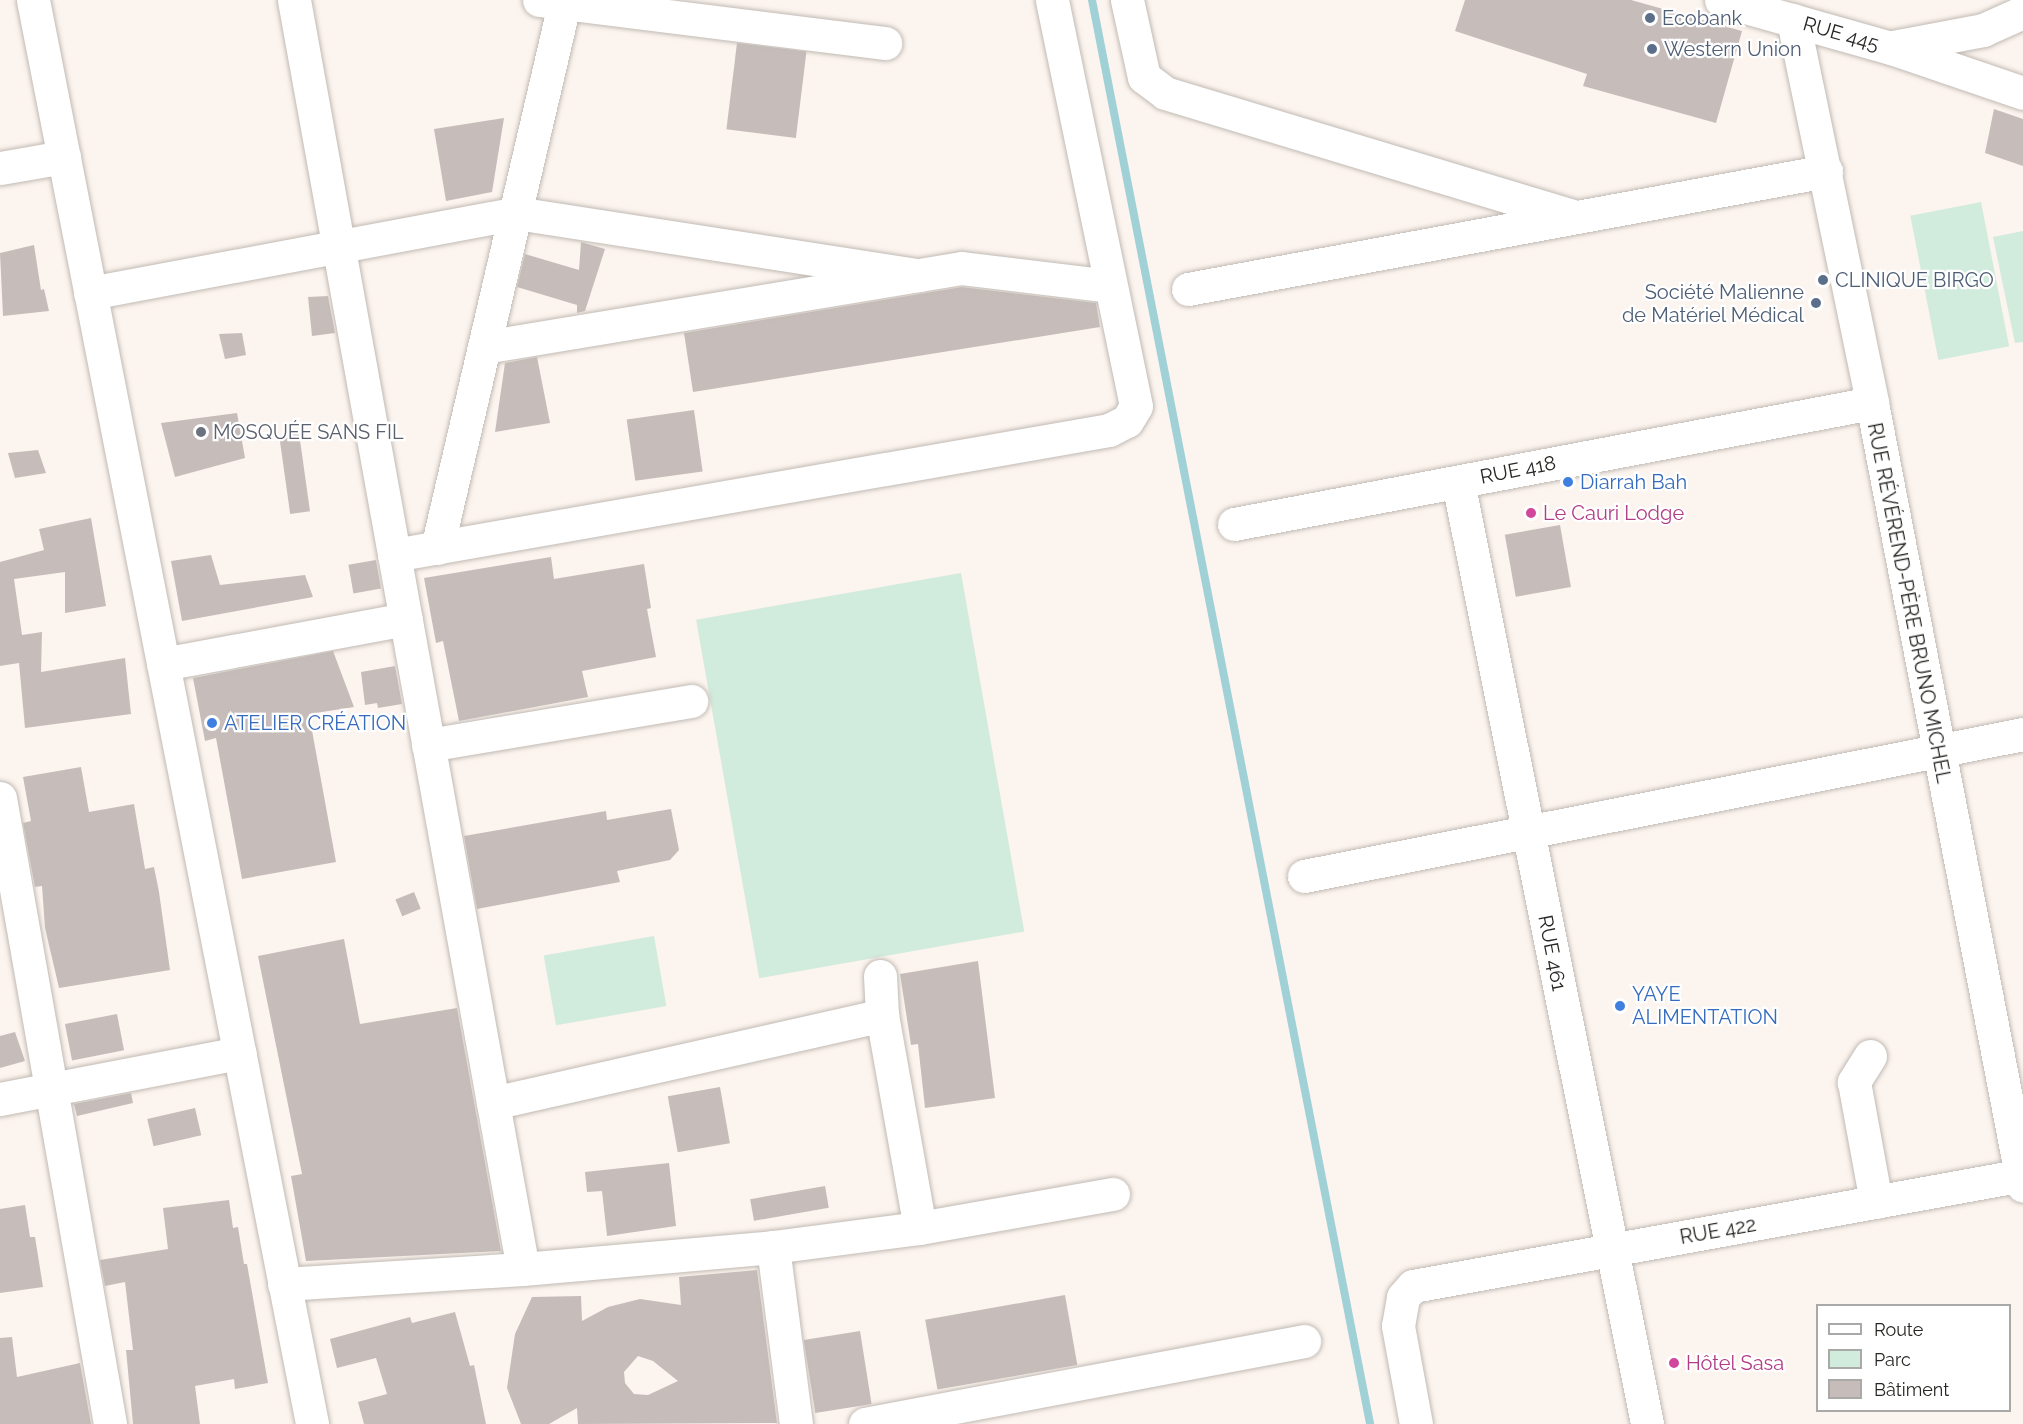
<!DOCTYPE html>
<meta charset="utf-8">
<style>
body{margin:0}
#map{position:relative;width:2023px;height:1424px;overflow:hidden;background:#fcf4ee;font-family:Raleway,sans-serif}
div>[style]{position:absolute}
.green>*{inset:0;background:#d1ebdc;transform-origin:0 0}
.stream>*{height:8px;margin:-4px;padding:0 4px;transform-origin:4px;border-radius:4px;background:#a0d1d7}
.building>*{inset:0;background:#c6bdba;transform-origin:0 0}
.roads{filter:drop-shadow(0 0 2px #c1bab4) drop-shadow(0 0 2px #c1bab4)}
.minor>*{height:33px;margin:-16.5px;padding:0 16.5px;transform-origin:16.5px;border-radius:16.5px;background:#fff}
.dots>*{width:16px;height:16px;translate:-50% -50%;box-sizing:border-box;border:3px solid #fff;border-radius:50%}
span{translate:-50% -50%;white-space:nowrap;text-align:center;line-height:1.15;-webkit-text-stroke:4.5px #fff;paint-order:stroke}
.service-label{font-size:20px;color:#4e5e75}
.left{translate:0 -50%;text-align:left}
.right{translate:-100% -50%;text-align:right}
.street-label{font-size:20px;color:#292724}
.worship-label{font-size:20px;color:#5b616d}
.shop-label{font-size:20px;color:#366cbe}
.hotel-label{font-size:20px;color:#b23c85}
.legend{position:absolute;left:1816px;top:1304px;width:195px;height:108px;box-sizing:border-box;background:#fff;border:2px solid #a9a9a7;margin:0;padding:8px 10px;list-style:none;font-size:18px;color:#292724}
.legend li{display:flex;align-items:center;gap:12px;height:30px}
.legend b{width:30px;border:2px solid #a9a9a7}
</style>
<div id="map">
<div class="green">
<div style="left:1981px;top:202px;width:147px;height:72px;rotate:79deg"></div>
<div style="clip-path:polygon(2023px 231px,2023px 342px,2015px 343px,1993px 237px)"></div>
<div style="left:961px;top:573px;width:364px;height:269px;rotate:80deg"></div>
<div style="left:654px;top:936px;width:71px;height:112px;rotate:80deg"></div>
</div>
<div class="stream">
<div style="left:1092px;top:0;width:1451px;rotate:78.95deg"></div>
</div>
<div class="building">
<div style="clip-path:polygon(1465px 0,1631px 0,1742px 31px,1716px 123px,1583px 86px,1587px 74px,1455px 31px)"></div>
<div style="left:737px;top:43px;width:70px;height:87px;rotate:7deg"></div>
<div style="clip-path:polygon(1994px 109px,2023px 119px,2023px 166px,1985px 153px)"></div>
<div style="clip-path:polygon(504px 118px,492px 192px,446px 201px,434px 129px)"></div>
<div style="clip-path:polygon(581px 242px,605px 249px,585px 311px,577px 313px,577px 305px,517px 287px,525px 254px,579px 270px)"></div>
<div style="clip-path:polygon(34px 245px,41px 290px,44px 289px,49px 311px,3px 316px,0 253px)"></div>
<div style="clip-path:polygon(962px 287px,1096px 303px,1100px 327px,693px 392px,684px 333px)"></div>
<div style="clip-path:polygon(328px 296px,335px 333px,312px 336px,308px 297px)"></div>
<div style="clip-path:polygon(242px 333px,246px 355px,225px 359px,219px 334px)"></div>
<div style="clip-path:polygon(537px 357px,550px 423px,495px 432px,505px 363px)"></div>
<div style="left:694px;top:410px;width:62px;height:68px;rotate:82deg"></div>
<div style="clip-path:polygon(237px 413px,245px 458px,175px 477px,161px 423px)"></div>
<div style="left:299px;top:433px;width:79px;height:20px;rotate:82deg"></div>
<div style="clip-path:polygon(38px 450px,46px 473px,15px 478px,8px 453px)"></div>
<div style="clip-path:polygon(91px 518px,106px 606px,65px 613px,65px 572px,14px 579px,22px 635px,42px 632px,41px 672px,125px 658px,131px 714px,25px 728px,19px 663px,0 666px,0 562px,44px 550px,39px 529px)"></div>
<div style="left:1560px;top:525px;width:63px;height:56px;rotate:80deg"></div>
<div style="clip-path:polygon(211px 555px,220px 585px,305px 575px,313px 597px,182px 621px,171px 561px)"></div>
<div style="clip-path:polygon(551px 557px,554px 579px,644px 564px,651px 608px,647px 609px,656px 657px,582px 671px,588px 697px,459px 721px,443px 641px,436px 643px,424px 578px)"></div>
<div style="left:376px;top:560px;width:29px;height:28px;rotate:80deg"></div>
<div style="clip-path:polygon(333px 651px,354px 707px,309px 714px,336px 862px,242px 879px,216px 738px,205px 741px,193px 678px)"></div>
<div style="clip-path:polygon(395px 666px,402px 704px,378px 708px,377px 703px,365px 705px,361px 672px)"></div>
<div style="clip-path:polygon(81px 767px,89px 812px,134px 804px,145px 869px,154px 867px,159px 892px,170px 970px,59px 988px,45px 928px,42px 886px,35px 887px,23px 823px,31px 821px,23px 777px)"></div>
<div style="clip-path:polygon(671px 809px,679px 850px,670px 860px,617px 871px,620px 882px,477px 909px,464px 836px,606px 811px,607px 820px)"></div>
<div style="left:414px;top:892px;width:18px;height:20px;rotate:68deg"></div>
<div style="clip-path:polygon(344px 939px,360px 1024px,457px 1008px,501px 1251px,306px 1261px,291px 1176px,302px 1174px,258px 956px)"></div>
<div style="clip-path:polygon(978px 961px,995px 1098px,925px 1108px,918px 1044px,911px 1045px,900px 974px)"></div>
<div style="left:117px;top:1014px;width:37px;height:53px;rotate:79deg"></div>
<div style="clip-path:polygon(15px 1032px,25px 1061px,0 1068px,0 1036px)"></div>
<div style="left:720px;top:1087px;width:57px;height:53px;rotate:80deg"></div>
<div style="clip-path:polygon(131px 1093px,133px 1103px,77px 1116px,74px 1104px)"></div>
<div style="left:195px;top:1108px;width:28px;height:49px;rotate:77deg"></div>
<div style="clip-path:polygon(669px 1163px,676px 1226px,607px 1236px,602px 1191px,587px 1192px,585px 1172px)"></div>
<div style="left:825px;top:1186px;width:22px;height:76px;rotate:80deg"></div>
<div style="clip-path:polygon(229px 1200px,233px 1228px,238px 1227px,244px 1264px,247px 1264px,268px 1383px,235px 1389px,234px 1379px,195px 1386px,200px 1424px,133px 1424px,126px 1350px,133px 1350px,125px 1282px,105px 1286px,100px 1260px,168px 1249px,163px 1208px)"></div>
<div style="clip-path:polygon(25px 1205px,30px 1237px,35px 1237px,43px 1287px,0 1293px,0 1209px)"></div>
<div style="clip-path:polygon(evenodd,757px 1270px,777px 1423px,578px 1424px,577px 1408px,549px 1424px,521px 1424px,507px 1388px,515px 1334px,532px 1297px,581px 1296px,582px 1321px,608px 1307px,640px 1299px,681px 1305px,679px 1277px,757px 1270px,638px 1356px,653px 1361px,678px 1381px,648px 1395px,634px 1394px,625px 1383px,624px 1372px,638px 1356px)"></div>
<div style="left:1065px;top:1295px;width:71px;height:142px;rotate:80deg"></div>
<div style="clip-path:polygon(455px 1312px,470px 1366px,474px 1365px,486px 1424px,364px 1424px,358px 1402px,387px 1394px,376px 1358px,337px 1368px,330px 1339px,410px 1317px,412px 1323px)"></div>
<div style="left:860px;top:1331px;width:74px;height:57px;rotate:81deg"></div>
<div style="clip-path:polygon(12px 1337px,17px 1377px,80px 1363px,91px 1424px,0 1424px,0 1338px)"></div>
</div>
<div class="roads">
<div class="minor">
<div style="left:33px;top:0;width:1451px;rotate:78.91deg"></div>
<div style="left:294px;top:0;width:1289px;rotate:79.77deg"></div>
<div style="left:539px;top:0;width:349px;rotate:7.1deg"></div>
<div style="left:1127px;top:0;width:79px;rotate:77.6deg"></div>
<div style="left:1144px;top:77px;width:26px;rotate:37deg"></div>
<div style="left:1165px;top:93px;width:426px;rotate:16.8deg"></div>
<div style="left:1721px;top:0;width:177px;rotate:15.8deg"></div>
<div style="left:1891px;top:48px;width:139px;rotate:18.8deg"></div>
<div style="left:1793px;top:20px;width:391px;rotate:78.3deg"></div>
<div style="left:1872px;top:403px;width:797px;rotate:79.08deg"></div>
<div style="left:1893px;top:47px;width:92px;rotate:-10.7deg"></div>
<div style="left:1983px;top:30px;width:44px;rotate:-24.2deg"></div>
<div style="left:0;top:168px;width:65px;rotate:-9.8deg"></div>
<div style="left:1188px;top:289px;width:649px;rotate:-10.48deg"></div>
<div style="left:90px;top:293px;width:433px;rotate:-10.6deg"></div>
<div style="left:516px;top:213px;width:407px;rotate:8.8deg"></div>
<div style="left:484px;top:347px;width:484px;rotate:-9.4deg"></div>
<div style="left:962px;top:268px;width:149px;rotate:6.9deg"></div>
<div style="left:1458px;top:482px;width:961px;rotate:78.65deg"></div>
<div style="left:1234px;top:524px;width:649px;rotate:-10.74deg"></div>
<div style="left:437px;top:548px;width:563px;rotate:-76.85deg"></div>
<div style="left:394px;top:555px;width:726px;rotate:-9.92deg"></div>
<div style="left:1109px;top:430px;width:20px;rotate:-27deg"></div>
<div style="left:1127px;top:421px;width:17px;rotate:-59deg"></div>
<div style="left:1136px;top:406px;width:415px;rotate:-101.7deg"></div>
<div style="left:163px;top:664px;width:247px;rotate:-10.5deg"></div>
<div style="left:428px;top:745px;width:267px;rotate:-9.5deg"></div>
<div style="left:0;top:798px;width:636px;rotate:80.03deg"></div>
<div style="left:1304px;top:876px;width:733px;rotate:-11.17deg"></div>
<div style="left:880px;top:976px;width:39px;rotate:87deg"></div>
<div style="left:882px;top:1015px;width:216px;rotate:79.9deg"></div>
<div style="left:1870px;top:1056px;width:31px;rotate:122deg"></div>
<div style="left:1854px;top:1082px;width:122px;rotate:79.6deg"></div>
<div style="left:0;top:1099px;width:244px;rotate:-10.9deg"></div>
<div style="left:493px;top:1103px;width:399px;rotate:-12.7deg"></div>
<div style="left:773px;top:1247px;width:178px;rotate:82.6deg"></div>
<div style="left:284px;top:1284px;width:239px;rotate:-3.6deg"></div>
<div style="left:523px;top:1269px;width:251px;rotate:-5deg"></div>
<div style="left:773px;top:1247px;width:148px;rotate:-7.4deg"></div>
<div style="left:920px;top:1228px;width:196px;rotate:-10deg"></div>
<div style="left:865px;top:1424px;width:447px;rotate:-10.7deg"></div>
<div style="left:1416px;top:1424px;width:100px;rotate:-100.4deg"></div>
<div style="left:1398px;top:1326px;width:29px;rotate:-80deg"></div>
<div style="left:1403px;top:1297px;width:15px;rotate:-48deg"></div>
<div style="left:1413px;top:1286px;width:620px;rotate:-10.31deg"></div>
</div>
</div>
<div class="dots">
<div style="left:1650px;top:18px;background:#5c6f8a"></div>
<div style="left:1652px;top:49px;background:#5c6f8a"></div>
<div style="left:1823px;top:280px;background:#5c6f8a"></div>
<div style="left:1816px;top:303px;background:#5c6f8a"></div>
<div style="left:201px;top:432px;background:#6b7280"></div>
<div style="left:1568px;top:482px;background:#3f7fe0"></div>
<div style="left:1531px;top:513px;background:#d1479c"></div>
<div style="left:212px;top:723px;background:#3f7fe0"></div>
<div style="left:1620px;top:1006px;background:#3f7fe0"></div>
<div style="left:1674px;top:1363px;background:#d1479c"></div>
</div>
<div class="service-label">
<span class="left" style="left:1662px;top:18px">Ecobank</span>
<span class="left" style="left:1664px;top:49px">Western Union</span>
<span class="left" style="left:1835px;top:280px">CLINIQUE BIRGO</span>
<span class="right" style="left:1804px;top:304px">Société Malienne<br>de Matériel Médical</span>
</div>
<div class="street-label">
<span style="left:1841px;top:34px;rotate:16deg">RUE 445</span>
<span style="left:1518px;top:470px;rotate:-11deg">RUE 418</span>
<span style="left:1909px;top:603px;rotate:79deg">RUE RÉVÉREND-PÈRE BRUNO MICHEL</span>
<span style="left:1552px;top:953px;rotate:79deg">RUE 461</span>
<span style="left:1718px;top:1231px;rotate:-10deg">RUE 422</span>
</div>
<div class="worship-label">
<span class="left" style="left:213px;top:432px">MOSQUÉE SANS FIL</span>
</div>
<div class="shop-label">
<span class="left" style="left:1580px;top:482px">Diarrah Bah</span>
<span class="left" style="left:224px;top:723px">ATELIER CRÉATION</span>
<span class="left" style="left:1632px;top:1006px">YAYE<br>ALIMENTATION</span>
</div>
<div class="hotel-label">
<span class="left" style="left:1543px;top:513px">Le Cauri Lodge</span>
<span class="left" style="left:1686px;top:1363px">Hôtel Sasa</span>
</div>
<ul class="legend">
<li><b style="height:8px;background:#fff"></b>Route</li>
<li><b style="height:16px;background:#d1ebdc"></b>Parc</li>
<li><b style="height:16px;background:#c6bdba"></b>Bâtiment</li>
</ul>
</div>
